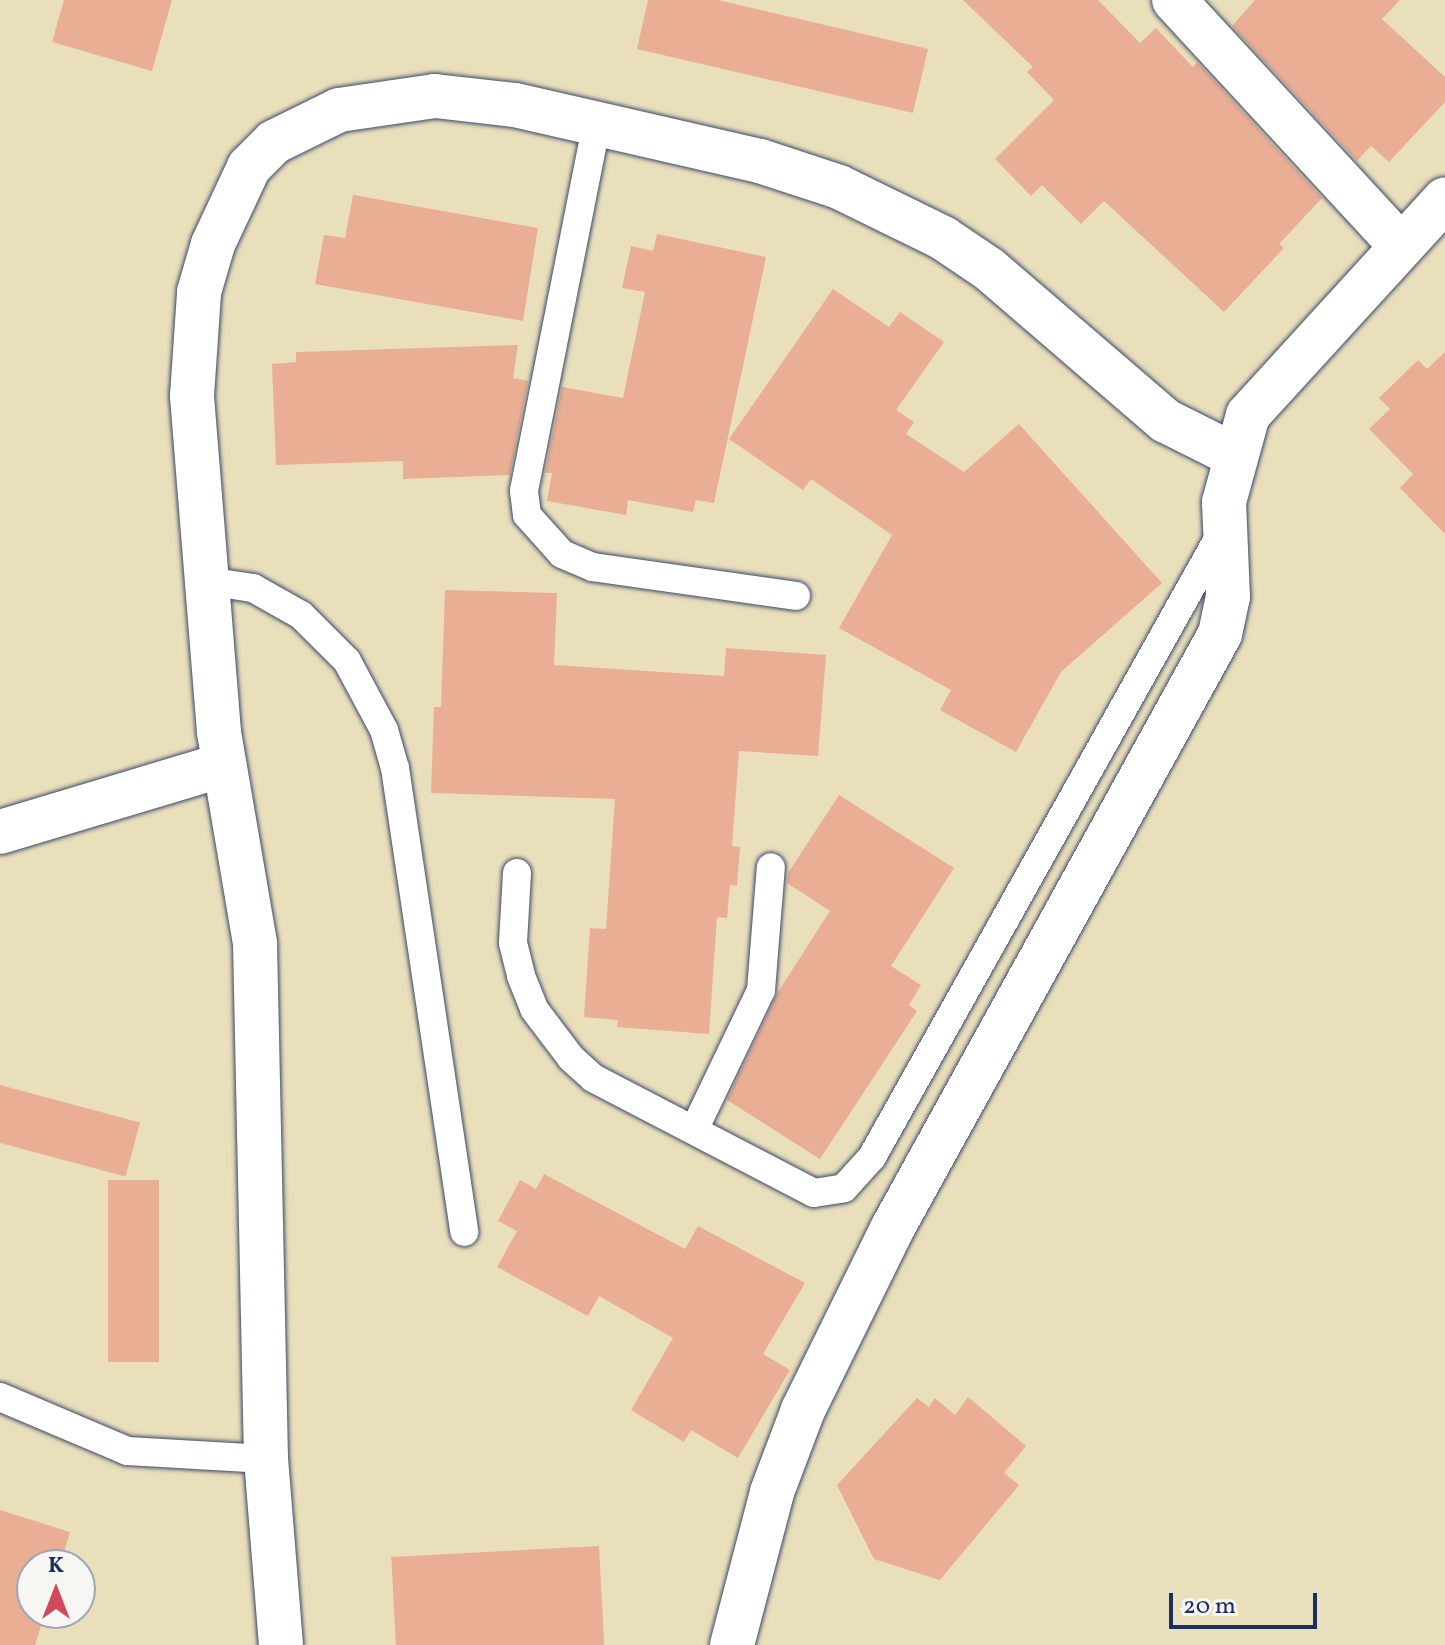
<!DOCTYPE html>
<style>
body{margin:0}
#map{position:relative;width:1445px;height:1645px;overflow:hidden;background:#eadfbb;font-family:Vollkorn,serif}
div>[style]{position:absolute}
.building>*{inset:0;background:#eaae95;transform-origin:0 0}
.roads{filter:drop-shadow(0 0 2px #3a496c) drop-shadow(0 0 2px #3a496c)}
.lane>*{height:28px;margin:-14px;padding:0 14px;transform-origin:14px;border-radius:14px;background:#fff}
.street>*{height:44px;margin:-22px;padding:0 22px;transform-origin:22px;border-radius:22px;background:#fff}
span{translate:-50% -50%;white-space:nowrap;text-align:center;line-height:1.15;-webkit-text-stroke:7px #f6f6f2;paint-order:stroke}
.north{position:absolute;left:16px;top:1549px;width:80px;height:80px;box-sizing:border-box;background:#f6f6f2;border:2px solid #9ea6b7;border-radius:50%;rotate:0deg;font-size:22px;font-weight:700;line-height:32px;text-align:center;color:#1b2f5e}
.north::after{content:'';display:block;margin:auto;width:28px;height:36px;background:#d1495b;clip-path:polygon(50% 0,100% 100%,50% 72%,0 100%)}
.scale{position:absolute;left:1169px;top:1593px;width:148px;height:36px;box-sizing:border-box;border:4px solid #1b2f5e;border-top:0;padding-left:10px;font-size:24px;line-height:28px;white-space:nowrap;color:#1b2f5e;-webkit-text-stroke:6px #f6f6f2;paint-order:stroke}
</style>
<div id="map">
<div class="building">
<div style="clip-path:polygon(64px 0,172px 0,152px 71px,52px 42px)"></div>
<div style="clip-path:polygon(648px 0,718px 0,928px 49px,913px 113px,637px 49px)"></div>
<div style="clip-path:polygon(963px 0,1098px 0,1140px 43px,1156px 28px,1193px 67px,1197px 62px,1322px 198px,1279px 244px,1284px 248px,1224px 312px,1104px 201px,1081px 224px,1042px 185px,1031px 196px,995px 159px,1054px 100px,1027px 72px,1033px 67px)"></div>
<div style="clip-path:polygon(1255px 0,1400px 0,1382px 19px,1445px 77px,1445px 102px,1389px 162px,1371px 146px,1357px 161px,1232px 26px)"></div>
<div style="clip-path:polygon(353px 195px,538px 228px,523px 321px,315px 284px,324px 235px,345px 238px)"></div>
<div style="clip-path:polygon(657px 234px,766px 257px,714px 503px,696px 500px,693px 512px,628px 500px,626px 515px,547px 501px,552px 473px,545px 473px,562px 387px,623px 398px,645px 292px,622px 288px,631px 246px,653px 251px)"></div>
<div style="clip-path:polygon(833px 289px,889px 327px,900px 312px,944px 342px,896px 410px,914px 422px,906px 434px,964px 472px,1019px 424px,1162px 583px,1061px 672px,1016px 752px,940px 710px,951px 690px,839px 628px,892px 535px,811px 479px,803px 490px,729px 439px)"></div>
<div style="clip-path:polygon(518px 345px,513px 378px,528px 381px,510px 475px,403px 479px,403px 461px,276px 465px,272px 364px,296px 362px,296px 352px)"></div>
<div style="clip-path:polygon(1445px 352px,1445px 534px,1400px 488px,1413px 474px,1369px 429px,1390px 409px,1379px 398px,1418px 360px,1427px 369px)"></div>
<div style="clip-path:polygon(445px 590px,557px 593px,554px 665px,724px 676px,726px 648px,826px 655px,818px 756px,739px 751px,732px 846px,740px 847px,737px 886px,730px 885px,727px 918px,717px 917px,709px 1034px,617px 1027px,618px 1020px,584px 1017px,590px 928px,606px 929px,615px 799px,431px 793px,434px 707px,441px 707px)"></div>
<div style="clip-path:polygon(839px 795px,954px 868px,891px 966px,921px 985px,909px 1005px,917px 1011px,820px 1159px,727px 1100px,778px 992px,830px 911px,787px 883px,788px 873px)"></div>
<div style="left:0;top:1085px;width:145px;height:56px;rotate:15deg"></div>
<div style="clip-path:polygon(544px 1174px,685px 1249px,698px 1226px,805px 1283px,763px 1354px,790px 1370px,738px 1458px,691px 1430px,684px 1442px,631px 1410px,673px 1338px,599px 1296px,588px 1316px,497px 1267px,517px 1231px,498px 1221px,520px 1180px,536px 1189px)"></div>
<div style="left:159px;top:1180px;width:182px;height:51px;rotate:90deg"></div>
<div style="clip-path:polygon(968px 1397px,1026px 1446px,1004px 1473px,1019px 1485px,940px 1580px,874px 1559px,837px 1485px,917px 1398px,929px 1407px,935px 1398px,955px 1415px)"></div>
<div style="clip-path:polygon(0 1510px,70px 1532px,60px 1565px,32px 1565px,32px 1613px,45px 1613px,35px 1645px,0 1645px)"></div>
<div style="left:599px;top:1546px;width:99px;height:208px;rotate:87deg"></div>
</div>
<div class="roads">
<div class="lane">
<div style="left:597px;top:122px;width:376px;rotate:101.2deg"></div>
<div style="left:524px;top:491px;width:24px;rotate:83deg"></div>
<div style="left:527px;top:515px;width:52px;rotate:48.1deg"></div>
<div style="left:562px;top:554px;width:34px;rotate:23deg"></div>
<div style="left:593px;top:567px;width:205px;rotate:8.1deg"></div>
<div style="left:207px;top:581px;width:47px;rotate:8.7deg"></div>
<div style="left:253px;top:588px;width:55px;rotate:29.4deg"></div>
<div style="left:301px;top:615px;width:65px;rotate:45deg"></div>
<div style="left:347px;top:661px;width:78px;rotate:61.8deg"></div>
<div style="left:384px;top:730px;width:40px;rotate:74deg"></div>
<div style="left:395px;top:768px;width:469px;rotate:81.5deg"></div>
<div style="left:517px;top:873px;width:70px;rotate:93.3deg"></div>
<div style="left:513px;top:943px;width:34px;rotate:76deg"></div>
<div style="left:521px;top:976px;width:35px;rotate:68deg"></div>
<div style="left:534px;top:1009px;width:61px;rotate:52.9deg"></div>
<div style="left:571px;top:1058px;width:30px;rotate:42deg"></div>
<div style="left:593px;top:1078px;width:249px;rotate:27.5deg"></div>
<div style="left:814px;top:1193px;width:30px;rotate:-9deg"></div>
<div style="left:844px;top:1188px;width:42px;rotate:-47.9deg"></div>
<div style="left:872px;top:1157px;width:719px;rotate:-60.76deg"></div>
<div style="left:694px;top:1130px;width:155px;rotate:-64.4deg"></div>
<div style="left:761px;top:990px;width:123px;rotate:-85.4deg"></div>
<div style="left:0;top:1397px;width:138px;rotate:23deg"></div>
<div style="left:127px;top:1451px;width:139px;rotate:3.3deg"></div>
</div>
<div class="street">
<div style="left:1174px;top:0;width:335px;rotate:47.3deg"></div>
<div style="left:0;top:832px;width:234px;rotate:-16.7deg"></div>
<div style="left:281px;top:1645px;width:187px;rotate:-94.6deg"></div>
<div style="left:266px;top:1459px;width:516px;rotate:-91.22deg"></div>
<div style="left:255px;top:943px;width:214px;rotate:-99.7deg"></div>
<div style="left:219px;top:732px;width:337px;rotate:-94.6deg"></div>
<div style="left:192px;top:396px;width:104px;rotate:-86.1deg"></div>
<div style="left:199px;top:292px;width:50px;rotate:-73.7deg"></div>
<div style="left:213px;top:244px;width:85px;rotate:-64.9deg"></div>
<div style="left:249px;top:167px;width:35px;rotate:-45deg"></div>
<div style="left:274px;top:142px;width:72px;rotate:-26.2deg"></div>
<div style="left:339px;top:110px;width:97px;rotate:-8.3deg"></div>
<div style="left:435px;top:96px;width:81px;rotate:6.4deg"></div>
<div style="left:515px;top:105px;width:251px;rotate:12.9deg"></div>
<div style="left:760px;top:161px;width:83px;rotate:18.2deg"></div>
<div style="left:839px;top:187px;width:116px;rotate:26.1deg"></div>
<div style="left:943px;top:238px;width:55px;rotate:34deg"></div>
<div style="left:989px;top:269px;width:233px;rotate:40.7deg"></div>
<div style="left:1166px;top:421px;width:76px;rotate:26.6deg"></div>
<div style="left:732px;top:1645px;width:158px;rotate:-75.3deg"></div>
<div style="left:772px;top:1492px;width:88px;rotate:-69.3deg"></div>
<div style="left:803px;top:1410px;width:202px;rotate:-63.8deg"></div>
<div style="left:892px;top:1229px;width:679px;rotate:-61.13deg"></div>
<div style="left:1220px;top:634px;width:38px;rotate:-78deg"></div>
<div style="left:1228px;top:597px;width:95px;rotate:-92.4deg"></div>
<div style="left:1224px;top:502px;width:90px;rotate:-74.6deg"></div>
<div style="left:1248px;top:415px;width:292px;rotate:-47.6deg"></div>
</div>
</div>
<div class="north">K</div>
<div class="scale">20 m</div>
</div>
